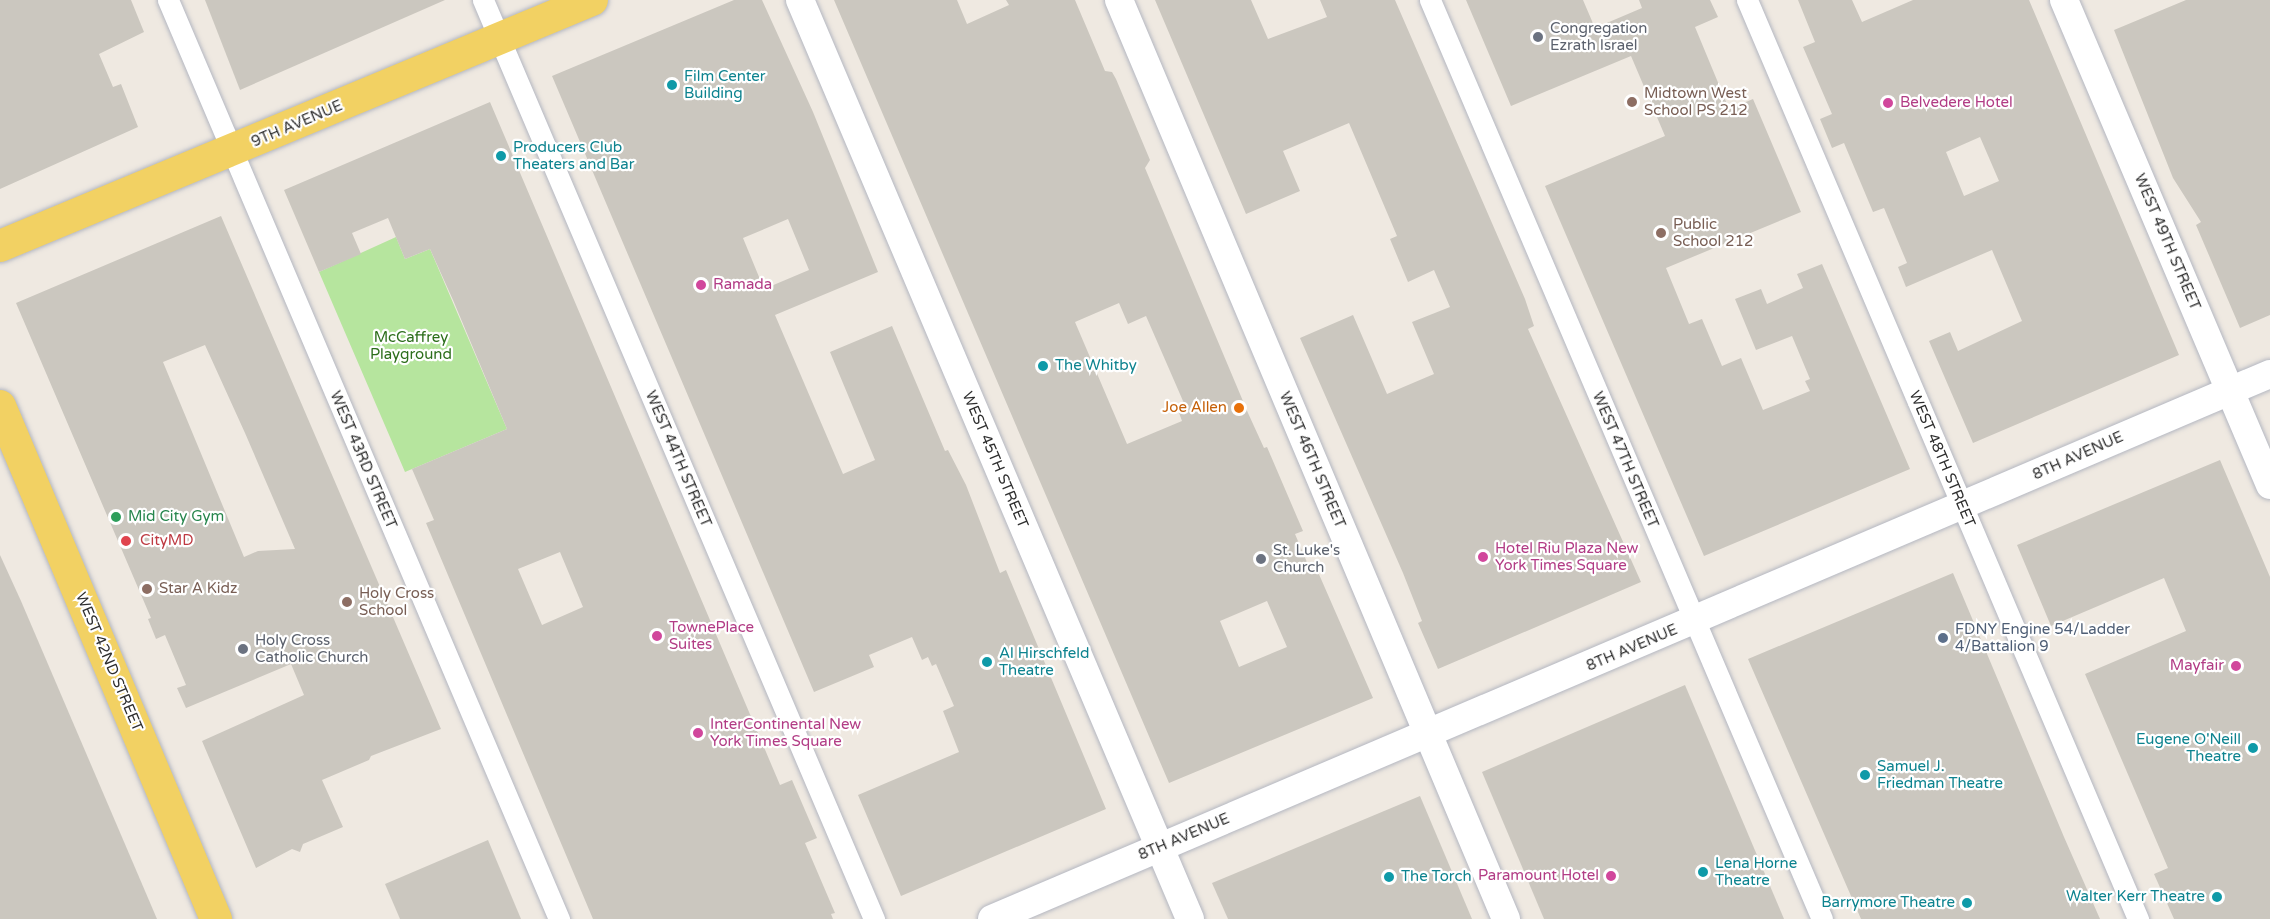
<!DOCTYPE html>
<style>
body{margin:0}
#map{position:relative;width:2270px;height:919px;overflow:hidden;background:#efe9e1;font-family:"Varela Round",sans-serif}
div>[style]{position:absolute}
.green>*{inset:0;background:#b6e59e}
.building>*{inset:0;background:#cbc7bf}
.roads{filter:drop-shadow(0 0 2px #b4b7c1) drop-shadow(0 0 2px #b4b7c1)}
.street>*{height:21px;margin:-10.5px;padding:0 10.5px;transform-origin:10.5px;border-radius:10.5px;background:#fff}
.secondary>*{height:28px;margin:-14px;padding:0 14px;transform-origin:14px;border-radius:14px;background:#fff}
.primary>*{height:32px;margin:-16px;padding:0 16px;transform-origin:16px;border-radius:16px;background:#f2d163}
.dots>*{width:16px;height:16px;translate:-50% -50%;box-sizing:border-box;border:3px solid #fff;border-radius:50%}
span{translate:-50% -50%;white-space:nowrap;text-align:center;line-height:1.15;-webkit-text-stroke:4.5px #fff;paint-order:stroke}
.worship-label{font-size:15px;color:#5b616d}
.left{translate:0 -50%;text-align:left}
.culture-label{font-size:15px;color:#0d838f}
.right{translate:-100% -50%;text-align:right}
.education-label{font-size:15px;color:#785e54}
.hotel-label{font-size:15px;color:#b23c85}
.street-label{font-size:15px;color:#2e2e2e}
.park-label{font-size:15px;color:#2c6e1b}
.food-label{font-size:15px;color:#c56008}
.leisure-label{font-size:15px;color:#27864d}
.health-label{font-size:15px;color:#be3a42}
.service-label{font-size:15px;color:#4e5e75}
</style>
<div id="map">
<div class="green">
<div style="clip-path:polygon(396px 237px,405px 259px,430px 249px,507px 429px,405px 472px,319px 272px)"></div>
</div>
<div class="building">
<div style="clip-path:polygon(0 0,131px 0,144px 32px,99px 54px,113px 87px,121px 84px,138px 127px,0 189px)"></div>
<div style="clip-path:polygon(205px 0,445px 0,240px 90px)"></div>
<div style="clip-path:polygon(evenodd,734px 0,762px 0,813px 112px,878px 272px,775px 315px,843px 474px,875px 460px,830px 352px,892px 326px,945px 451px,948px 450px,966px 485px,1000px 573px,1006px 570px,1106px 809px,901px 896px,858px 795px,959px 752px,943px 711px,954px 706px,936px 664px,932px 666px,928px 657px,922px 660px,912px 637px,869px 655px,874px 667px,814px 692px,552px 76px,734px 0,788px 219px,809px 270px,764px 289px,743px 238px,788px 219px)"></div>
<div style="clip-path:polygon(evenodd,834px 0,957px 0,967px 24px,1009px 5px,1006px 0,1075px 0,1105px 71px,1112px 72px,1116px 79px,1150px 160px,1145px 168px,1248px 413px,1264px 448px,1267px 447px,1303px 531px,1295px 534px,1312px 574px,1318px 572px,1373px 698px,1169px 783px,834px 0,1119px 303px,1128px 324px,1146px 316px,1183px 401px,1178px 410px,1182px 421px,1127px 444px,1075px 322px,1119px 303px,834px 0,1267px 601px,1287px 647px,1239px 667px,1220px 621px,1267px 601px)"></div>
<div style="clip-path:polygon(1155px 0,1251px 0,1268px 39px,1327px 17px,1320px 0,1395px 0,1525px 299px,1534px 326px,1528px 329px,1641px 582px,1438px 669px,1418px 623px,1422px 621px,1403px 573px,1300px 338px,1353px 315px,1387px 394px,1434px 374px,1412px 322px,1450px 307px,1434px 270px,1408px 282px,1390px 239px,1397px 236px,1349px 123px,1283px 151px,1300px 191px,1246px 214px)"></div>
<div style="clip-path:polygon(1466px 0,1583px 0,1595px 28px,1642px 8px,1639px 0,1710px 0,1718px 17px,1695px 27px,1729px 109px,1753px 99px,1801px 212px,1666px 268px,1689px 324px,1702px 319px,1722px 366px,1741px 358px,1763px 410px,1810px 391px,1805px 381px,1810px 379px,1792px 336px,1756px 350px,1735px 299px,1761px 289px,1767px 304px,1803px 288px,1797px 274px,1822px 264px,1910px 469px,1704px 556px,1545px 186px,1665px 136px,1631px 56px,1511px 106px)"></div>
<div style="clip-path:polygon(evenodd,1798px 0,1852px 0,1862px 22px,1913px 0,2029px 0,2179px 355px,1973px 443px,1929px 341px,1950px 332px,1958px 351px,2022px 321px,1992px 250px,1906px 287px,1898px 267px,1907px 263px,1884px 208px,1873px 212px,1844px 143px,1832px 148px,1820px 119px,1832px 114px,1803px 47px,1815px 42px,1798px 0,1980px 137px,1999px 181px,1964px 196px,1946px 152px,1980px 137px)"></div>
<div style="clip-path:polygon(2186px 0,2270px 0,2270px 315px,2240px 328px,2196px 225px,2201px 222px,2173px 178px,2114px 30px)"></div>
<div style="clip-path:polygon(evenodd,490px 102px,780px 785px,792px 780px,817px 838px,805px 843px,835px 913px,831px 914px,833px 919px,593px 919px,426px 523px,434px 520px,412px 469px,507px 429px,453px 300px,430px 249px,405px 259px,388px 218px,352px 233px,361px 254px,319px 272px,284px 190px,490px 102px,560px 552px,583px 607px,542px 625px,518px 569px,560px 552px)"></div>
<div style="clip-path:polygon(evenodd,221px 216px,441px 729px,371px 756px,369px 760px,322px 780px,343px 827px,303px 844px,300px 852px,292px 849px,256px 868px,202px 741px,304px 695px,291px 664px,186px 708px,177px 688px,186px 685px,165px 635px,156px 639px,148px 619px,151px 618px,16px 303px,221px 216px,205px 345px,245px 433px,295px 549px,258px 551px,244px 557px,163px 362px,205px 345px)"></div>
<div style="clip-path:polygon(2220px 460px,2270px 577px,2270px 919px,2174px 919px,2154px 874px,2168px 868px,2085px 674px,2186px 631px,2164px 578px,2051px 626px,2017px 545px)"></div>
<div style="clip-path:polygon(0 555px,21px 601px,157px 919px,0 919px)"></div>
<div style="clip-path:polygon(1953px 573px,2064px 837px,2100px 919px,1861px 919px,1748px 659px)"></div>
<div style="clip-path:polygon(1685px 685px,1784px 919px,1544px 919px,1482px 772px)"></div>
<div style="clip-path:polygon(1420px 796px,1472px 919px,1228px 919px,1212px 883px)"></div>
<div style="clip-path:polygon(488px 840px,521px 919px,400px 919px,385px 884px)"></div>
</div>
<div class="roads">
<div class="street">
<div style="left:168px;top:0;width:999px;rotate:66.95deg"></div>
<div style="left:483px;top:0;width:999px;rotate:66.95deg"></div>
<div style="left:1430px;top:0;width:999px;rotate:66.9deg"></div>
<div style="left:1747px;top:0;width:999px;rotate:66.95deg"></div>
</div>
<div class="secondary">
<div style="left:800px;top:0;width:998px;rotate:67deg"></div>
<div style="left:1119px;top:0;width:997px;rotate:67.16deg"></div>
<div style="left:2064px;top:0;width:527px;rotate:66.99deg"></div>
<div style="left:992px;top:919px;width:1389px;rotate:-23.1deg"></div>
</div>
<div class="primary">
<div style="left:0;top:246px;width:641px;rotate:-22.56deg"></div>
<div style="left:0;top:406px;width:557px;rotate:67.17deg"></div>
</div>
</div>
<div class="dots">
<div style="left:1538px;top:37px;background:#6b7280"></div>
<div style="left:672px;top:85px;background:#0f9aa8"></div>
<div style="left:1632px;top:102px;background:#8d6e63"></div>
<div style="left:1888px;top:103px;background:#d1479c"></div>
<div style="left:501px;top:156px;background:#0f9aa8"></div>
<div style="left:1661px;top:233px;background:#8d6e63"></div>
<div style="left:701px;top:285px;background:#d1479c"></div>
<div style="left:1043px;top:366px;background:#0f9aa8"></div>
<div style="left:1239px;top:408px;background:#e8710a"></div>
<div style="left:116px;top:517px;background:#2e9e5b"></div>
<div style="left:126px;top:541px;background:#e0444e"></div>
<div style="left:1483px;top:557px;background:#d1479c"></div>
<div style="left:1261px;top:559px;background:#6b7280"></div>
<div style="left:147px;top:589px;background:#8d6e63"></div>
<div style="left:347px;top:602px;background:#8d6e63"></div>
<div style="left:657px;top:636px;background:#d1479c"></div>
<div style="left:1943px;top:638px;background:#5c6f8a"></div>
<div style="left:243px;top:649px;background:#6b7280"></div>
<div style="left:987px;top:662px;background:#0f9aa8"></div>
<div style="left:2236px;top:666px;background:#d1479c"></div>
<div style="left:698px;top:733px;background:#d1479c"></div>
<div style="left:2253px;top:748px;background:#0f9aa8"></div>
<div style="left:1865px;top:775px;background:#0f9aa8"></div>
<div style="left:1703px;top:872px;background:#0f9aa8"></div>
<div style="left:1611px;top:876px;background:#d1479c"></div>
<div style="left:1389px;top:877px;background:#0f9aa8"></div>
<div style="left:2217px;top:897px;background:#0f9aa8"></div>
<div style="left:1967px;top:903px;background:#0f9aa8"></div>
</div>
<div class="worship-label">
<span class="left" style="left:1550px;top:37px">Congregation<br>Ezrath Israel</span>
<span class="left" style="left:1273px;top:559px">St. Luke's<br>Church</span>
<span class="left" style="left:255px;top:649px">Holy Cross<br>Catholic Church</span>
</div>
<div class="culture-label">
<span class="left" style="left:684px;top:85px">Film Center<br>Building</span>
<span class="left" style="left:513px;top:156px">Producers Club<br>Theaters and Bar</span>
<span class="left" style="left:1055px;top:366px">The Whitby</span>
<span class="left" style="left:999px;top:662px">Al Hirschfeld<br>Theatre</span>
<span class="right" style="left:2241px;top:748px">Eugene O'Neill<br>Theatre</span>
<span class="left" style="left:1877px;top:775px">Samuel J.<br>Friedman Theatre</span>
<span class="left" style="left:1715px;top:872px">Lena Horne<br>Theatre</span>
<span class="left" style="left:1401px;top:877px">The Torch</span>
<span class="right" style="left:2205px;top:897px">Walter Kerr Theatre</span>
<span class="right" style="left:1955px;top:903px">Barrymore Theatre</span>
</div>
<div class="education-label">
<span class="left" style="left:1644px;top:102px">Midtown West<br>School PS 212</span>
<span class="left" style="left:1673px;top:233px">Public<br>School 212</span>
<span class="left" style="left:159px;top:589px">Star A Kidz</span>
<span class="left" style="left:359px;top:602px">Holy Cross<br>School</span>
</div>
<div class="hotel-label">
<span class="left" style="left:1900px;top:103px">Belvedere Hotel</span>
<span class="left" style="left:713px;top:285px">Ramada</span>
<span class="left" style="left:1495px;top:557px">Hotel Riu Plaza New<br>York Times Square</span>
<span class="left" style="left:669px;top:636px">TownePlace<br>Suites</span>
<span class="right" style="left:2224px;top:666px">Mayfair</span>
<span class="left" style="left:710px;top:733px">InterContinental New<br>York Times Square</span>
<span class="right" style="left:1599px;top:876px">Paramount Hotel</span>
</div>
<div class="street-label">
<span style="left:297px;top:124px;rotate:-23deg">9TH AVENUE</span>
<span style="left:2167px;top:242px;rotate:67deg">WEST 49TH STREET</span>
<span style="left:2078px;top:456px;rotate:-24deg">8TH AVENUE</span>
<span style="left:678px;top:459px;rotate:67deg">WEST 44TH STREET</span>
<span style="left:1942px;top:459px;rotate:67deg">WEST 48TH STREET</span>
<span style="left:363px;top:460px;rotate:67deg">WEST 43RD STREET</span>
<span style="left:995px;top:460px;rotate:67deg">WEST 45TH STREET</span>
<span style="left:1312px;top:460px;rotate:67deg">WEST 46TH STREET</span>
<span style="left:1625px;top:460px;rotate:67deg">WEST 47TH STREET</span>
<span style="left:1632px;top:648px;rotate:-23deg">8TH AVENUE</span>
<span style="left:109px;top:662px;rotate:67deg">WEST 42ND STREET</span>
<span style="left:1184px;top:837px;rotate:-23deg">8TH AVENUE</span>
</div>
<div class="park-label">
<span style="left:411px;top:346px">McCaffrey<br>Playground</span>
</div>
<div class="food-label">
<span class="right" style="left:1227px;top:408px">Joe Allen</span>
</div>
<div class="leisure-label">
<span class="left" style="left:128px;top:517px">Mid City Gym</span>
</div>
<div class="health-label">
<span class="left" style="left:140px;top:541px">CityMD</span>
</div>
<div class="service-label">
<span class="left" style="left:1955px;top:638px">FDNY Engine 54/Ladder<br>4/Battalion 9</span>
</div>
</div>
